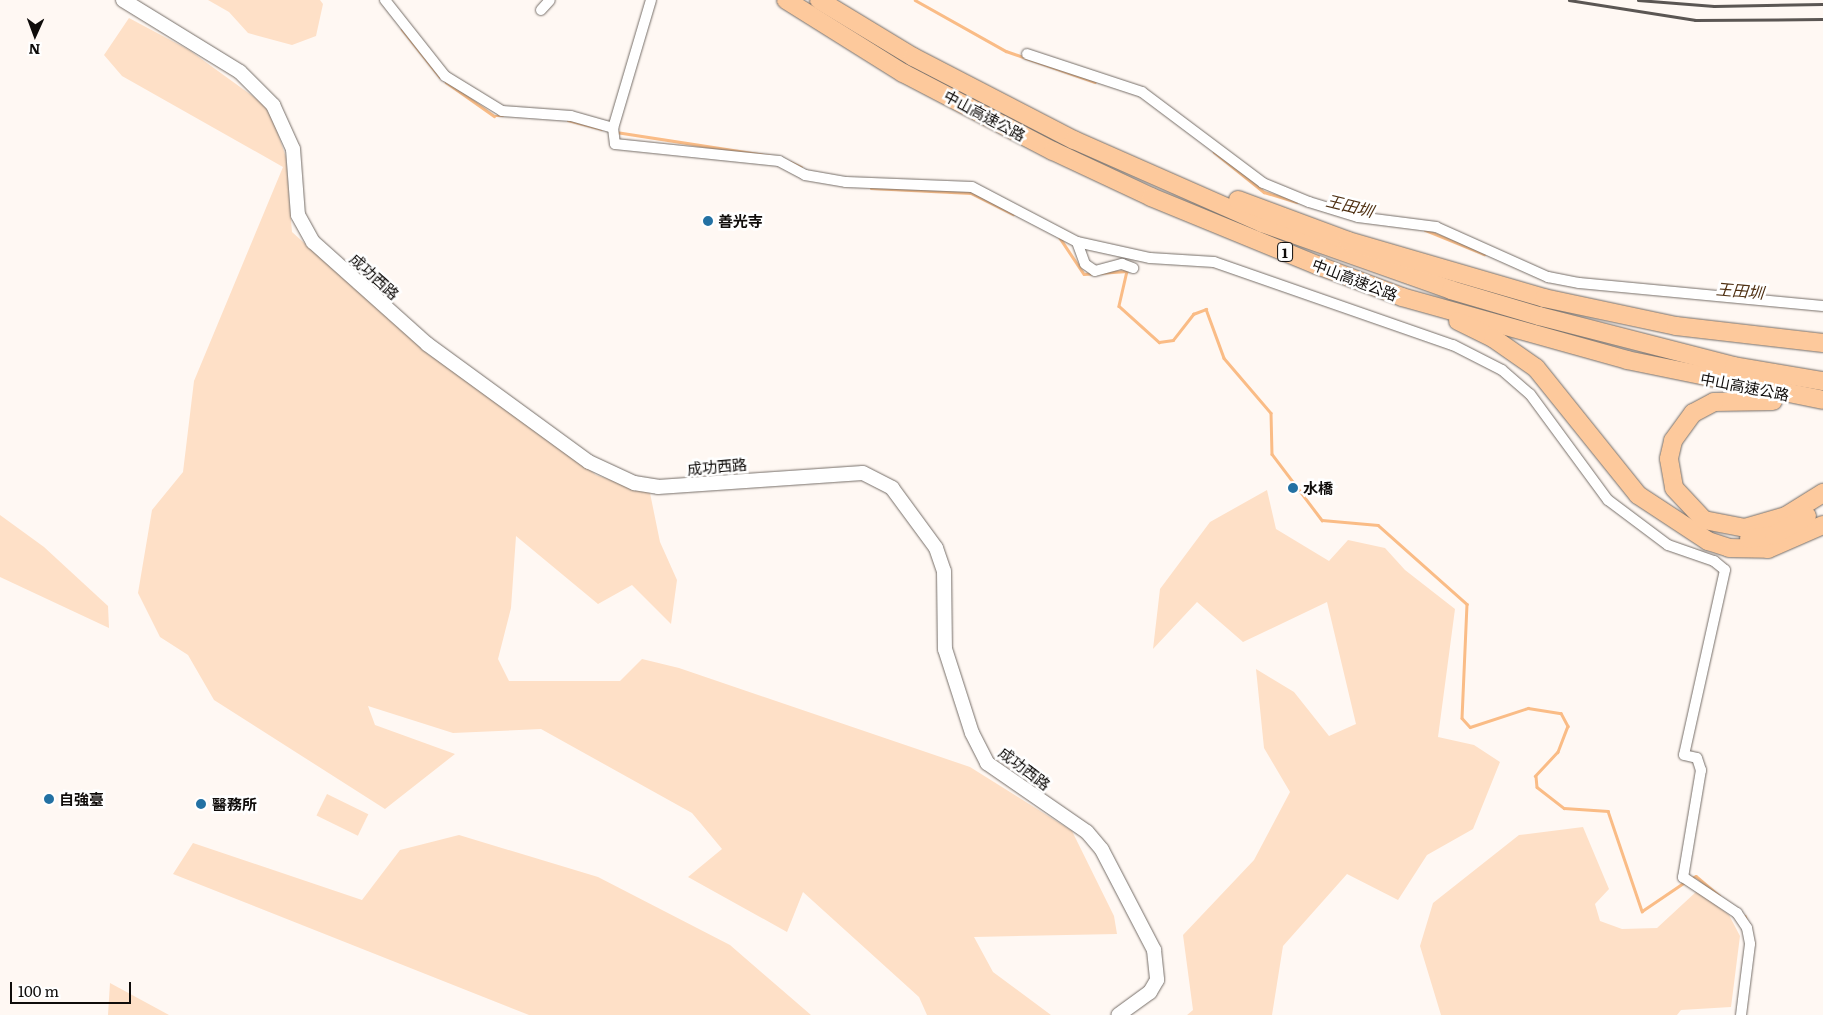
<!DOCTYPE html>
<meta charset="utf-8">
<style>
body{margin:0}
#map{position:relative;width:1823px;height:1015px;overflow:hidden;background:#fff8f3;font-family:Literata,"Noto Sans TC",serif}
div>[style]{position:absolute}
.green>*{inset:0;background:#fee0c7;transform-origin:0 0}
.stream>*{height:2.5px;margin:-1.25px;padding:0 1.25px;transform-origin:1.25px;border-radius:1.25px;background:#fabc86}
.roads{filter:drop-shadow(0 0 1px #766e68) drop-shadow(0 0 1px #766e68)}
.street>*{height:10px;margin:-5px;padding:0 5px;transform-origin:5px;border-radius:5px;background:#fff}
.secondary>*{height:14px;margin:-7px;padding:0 7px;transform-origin:7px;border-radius:7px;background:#fff}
.highway>*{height:18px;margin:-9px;padding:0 9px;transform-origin:9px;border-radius:9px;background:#fdc99c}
.rail>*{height:2.5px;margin:-1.25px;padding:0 1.25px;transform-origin:1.25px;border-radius:1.25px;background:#5b5653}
.dots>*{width:14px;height:14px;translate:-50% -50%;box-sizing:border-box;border:2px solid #fff;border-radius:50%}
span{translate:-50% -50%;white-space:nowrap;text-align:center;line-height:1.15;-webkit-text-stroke:5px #fff;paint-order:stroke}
.shield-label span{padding:1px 4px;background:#fff;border:1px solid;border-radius:4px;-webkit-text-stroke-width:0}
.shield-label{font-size:14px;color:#0f0c0a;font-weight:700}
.street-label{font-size:15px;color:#0f0c0a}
.poi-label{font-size:15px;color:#0f0c0a;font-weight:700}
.left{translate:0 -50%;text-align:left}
.water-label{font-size:16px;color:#4f3012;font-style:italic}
.north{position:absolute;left:10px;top:10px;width:50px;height:50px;-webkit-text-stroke:4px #fff;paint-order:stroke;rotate:182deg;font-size:14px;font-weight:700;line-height:20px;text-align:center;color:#0f0c0a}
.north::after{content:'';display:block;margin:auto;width:18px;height:22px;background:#0f0c0a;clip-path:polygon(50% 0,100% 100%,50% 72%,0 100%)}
.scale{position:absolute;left:10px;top:982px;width:121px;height:22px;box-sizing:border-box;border:2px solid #0f0c0a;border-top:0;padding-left:6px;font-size:15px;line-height:18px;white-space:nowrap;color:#0f0c0a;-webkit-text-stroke:4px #fff;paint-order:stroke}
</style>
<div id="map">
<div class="green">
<div style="clip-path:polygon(208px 0,320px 0,323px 4px,316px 36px,292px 45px,248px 33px,229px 12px)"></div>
<div style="clip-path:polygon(129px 18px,189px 50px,269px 108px,286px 157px,292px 232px,429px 355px,498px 394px,596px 475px,650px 493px,660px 542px,677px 580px,671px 624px,632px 585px,598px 604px,516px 536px,511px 608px,498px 659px,509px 681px,620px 681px,642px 659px,679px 668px,970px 767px,1072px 831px,1114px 916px,1117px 934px,974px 937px,993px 972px,1051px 1015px,927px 1015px,919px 997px,803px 892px,787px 932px,688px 877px,722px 849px,692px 813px,541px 729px,453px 733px,368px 706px,375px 725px,455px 754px,385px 809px,214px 700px,188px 655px,160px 637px,138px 593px,152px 510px,183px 472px,194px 381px,283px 167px,122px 76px,104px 55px)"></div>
<div style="clip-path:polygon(1267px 490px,1276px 529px,1329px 561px,1348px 540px,1385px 548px,1405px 570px,1455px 609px,1438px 737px,1474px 745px,1500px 762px,1473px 829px,1427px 855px,1398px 900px,1347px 874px,1283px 946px,1272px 1015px,1187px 1015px,1193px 1010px,1183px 935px,1254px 860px,1290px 792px,1264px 748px,1256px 669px,1294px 692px,1329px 736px,1356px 724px,1327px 602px,1243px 642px,1197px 602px,1153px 649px,1160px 589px,1210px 522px)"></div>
<div style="clip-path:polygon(0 515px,44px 547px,108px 606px,109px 628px,0 577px)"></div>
<div style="left:327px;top:794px;width:46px;height:24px;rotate:26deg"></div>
<div style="clip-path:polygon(1583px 827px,1609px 889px,1595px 904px,1600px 921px,1622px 929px,1657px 928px,1697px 891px,1729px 915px,1740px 936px,1731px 1007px,1681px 1010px,1677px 1015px,1441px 1015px,1420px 946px,1433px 903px,1519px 835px)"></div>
<div style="clip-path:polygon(459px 835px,598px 877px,730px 945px,811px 1015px,529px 1015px,173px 874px,193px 843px,362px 900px,400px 850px)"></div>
<div style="clip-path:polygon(110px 983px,169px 1015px,108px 1015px)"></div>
</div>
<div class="stream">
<div style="left:915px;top:0;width:104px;rotate:29.3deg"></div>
<div style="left:1006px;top:51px;width:94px;rotate:19.2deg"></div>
<div style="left:402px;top:29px;width:61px;rotate:51.6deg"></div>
<div style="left:446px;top:82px;width:59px;rotate:35.3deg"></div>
<div style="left:494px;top:116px;width:9px"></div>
<div style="left:568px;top:120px;width:34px;rotate:15deg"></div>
<div style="left:616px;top:132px;width:164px;rotate:8.8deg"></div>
<div style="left:1214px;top:152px;width:64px;rotate:38.7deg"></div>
<div style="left:1264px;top:192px;width:34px;rotate:17deg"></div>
<div style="left:790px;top:162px;width:12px;rotate:24deg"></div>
<div style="left:871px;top:188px;width:100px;rotate:2.9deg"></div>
<div style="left:971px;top:193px;width:47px;rotate:26.6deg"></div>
<div style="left:1425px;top:230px;width:64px;rotate:22.1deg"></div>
<div style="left:1060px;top:238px;width:43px;rotate:56.3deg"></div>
<div style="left:1084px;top:274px;width:43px;rotate:-4deg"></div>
<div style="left:1127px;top:271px;width:36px;rotate:103deg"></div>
<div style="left:1119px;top:306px;width:54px;rotate:42deg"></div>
<div style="left:1159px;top:342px;width:14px;rotate:-8deg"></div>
<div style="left:1173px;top:340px;width:33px;rotate:-52deg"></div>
<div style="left:1193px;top:314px;width:14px;rotate:-21deg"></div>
<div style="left:1206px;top:309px;width:52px;rotate:69.8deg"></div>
<div style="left:1224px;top:358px;width:72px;rotate:49.5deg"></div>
<div style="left:1271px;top:413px;width:41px;rotate:88.6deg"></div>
<div style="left:1272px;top:454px;width:83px;rotate:52.9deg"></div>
<div style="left:1322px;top:520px;width:56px;rotate:5.1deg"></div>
<div style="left:1378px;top:525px;width:119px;rotate:41.6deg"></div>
<div style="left:1467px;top:604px;width:114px;rotate:92.5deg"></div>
<div style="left:1462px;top:718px;width:12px;rotate:48deg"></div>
<div style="left:1470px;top:727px;width:61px;rotate:-18.1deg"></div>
<div style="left:1528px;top:708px;width:33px;rotate:9deg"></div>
<div style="left:1561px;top:713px;width:15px;rotate:62deg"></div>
<div style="left:1568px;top:726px;width:28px;rotate:111deg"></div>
<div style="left:1558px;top:752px;width:33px;rotate:133deg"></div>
<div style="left:1536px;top:776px;width:11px;rotate:85deg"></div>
<div style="left:1537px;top:787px;width:34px;rotate:38deg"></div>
<div style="left:1564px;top:808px;width:44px;rotate:3.9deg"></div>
<div style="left:1608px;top:811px;width:106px;rotate:71.2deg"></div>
<div style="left:1642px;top:911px;width:52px;rotate:-34deg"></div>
<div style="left:1692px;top:878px;width:4px;rotate:-27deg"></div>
<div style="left:1696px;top:876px;width:30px;rotate:40deg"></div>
<div style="left:1745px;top:916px;width:28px;rotate:72deg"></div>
</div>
<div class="roads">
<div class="street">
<div style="left:385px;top:0;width:97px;rotate:51.7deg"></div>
<div style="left:445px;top:76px;width:67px;rotate:31.6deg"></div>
<div style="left:502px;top:111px;width:69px;rotate:4.1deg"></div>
<div style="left:571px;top:116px;width:44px;rotate:15.9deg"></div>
<div style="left:651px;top:0;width:134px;rotate:106.5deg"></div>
<div style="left:613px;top:128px;width:16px;rotate:83deg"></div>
<div style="left:615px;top:144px;width:165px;rotate:5.9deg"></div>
<div style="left:779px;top:161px;width:30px;rotate:28deg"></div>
<div style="left:805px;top:175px;width:42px;rotate:9.7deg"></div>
<div style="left:846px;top:182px;width:126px;rotate:2.3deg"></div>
<div style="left:972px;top:187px;width:119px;rotate:27.6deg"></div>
<div style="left:1077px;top:242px;width:75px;rotate:12.4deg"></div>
<div style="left:1150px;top:258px;width:64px;rotate:3.6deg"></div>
<div style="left:1214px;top:262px;width:253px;rotate:19.2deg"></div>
<div style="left:1453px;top:345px;width:55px;rotate:27deg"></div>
<div style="left:1502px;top:370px;width:37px;rotate:41deg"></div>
<div style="left:1530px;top:394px;width:132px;rotate:53.7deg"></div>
<div style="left:1608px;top:500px;width:75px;rotate:36.9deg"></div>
<div style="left:1668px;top:545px;width:49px;rotate:19.2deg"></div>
<div style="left:1714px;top:561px;width:14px;rotate:39deg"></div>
<div style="left:1725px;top:570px;width:189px;rotate:102.5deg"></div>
<div style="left:1684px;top:755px;width:13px;rotate:13deg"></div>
<div style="left:1697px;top:758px;width:13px;rotate:72deg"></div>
<div style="left:1701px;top:770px;width:109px;rotate:99.5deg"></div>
<div style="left:1683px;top:877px;width:65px;rotate:33.7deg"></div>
<div style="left:1737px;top:913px;width:18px;rotate:56deg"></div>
<div style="left:1747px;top:928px;width:16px;rotate:79deg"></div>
<div style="left:1750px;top:944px;width:72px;rotate:97.2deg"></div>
<div style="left:541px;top:10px;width:13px;rotate:-48deg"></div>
<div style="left:1027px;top:54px;width:121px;rotate:18.3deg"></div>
<div style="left:1142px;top:92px;width:151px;rotate:36.9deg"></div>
<div style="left:1263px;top:183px;width:50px;rotate:22.4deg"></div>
<div style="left:1309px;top:202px;width:51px;rotate:17deg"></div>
<div style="left:1358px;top:217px;width:79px;rotate:7.3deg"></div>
<div style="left:1436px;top:227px;width:123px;rotate:24.1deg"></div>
<div style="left:1548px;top:277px;width:32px;rotate:11deg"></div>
<div style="left:1579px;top:283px;width:245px;rotate:5.4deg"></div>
<div style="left:1077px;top:242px;width:23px;rotate:70deg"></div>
<div style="left:1085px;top:264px;width:12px;rotate:35deg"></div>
<div style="left:1095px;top:271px;width:28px;rotate:-15deg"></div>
<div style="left:1122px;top:264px;width:12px;rotate:20deg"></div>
</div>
<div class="secondary">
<div style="left:123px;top:0;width:137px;rotate:31.6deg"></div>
<div style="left:240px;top:72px;width:47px;rotate:45deg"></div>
<div style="left:273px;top:105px;width:48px;rotate:65.6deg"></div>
<div style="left:293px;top:149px;width:66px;rotate:85.7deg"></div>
<div style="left:298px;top:215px;width:31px;rotate:61deg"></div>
<div style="left:313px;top:242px;width:153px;rotate:41.8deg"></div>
<div style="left:427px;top:344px;width:200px;rotate:36.1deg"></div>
<div style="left:589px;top:462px;width:50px;rotate:25deg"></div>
<div style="left:634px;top:483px;width:24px;rotate:9deg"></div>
<div style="left:658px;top:487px;width:205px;rotate:-3.9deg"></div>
<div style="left:863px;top:473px;width:33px;rotate:27deg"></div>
<div style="left:892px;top:488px;width:74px;rotate:53.7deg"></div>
<div style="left:936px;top:548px;width:24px;rotate:71deg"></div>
<div style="left:944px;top:571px;width:78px;rotate:89.3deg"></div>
<div style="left:945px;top:649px;width:88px;rotate:72.2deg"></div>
<div style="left:972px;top:733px;width:34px;rotate:63deg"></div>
<div style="left:987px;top:763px;width:121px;rotate:34.6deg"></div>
<div style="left:1087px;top:832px;width:23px;rotate:50deg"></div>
<div style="left:1102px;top:850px;width:113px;rotate:62.5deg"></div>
<div style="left:1154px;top:950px;width:30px;rotate:84deg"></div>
<div style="left:1157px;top:980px;width:14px;rotate:120deg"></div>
<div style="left:1150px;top:992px;width:39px;rotate:144deg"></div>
</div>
<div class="highway">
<div style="left:786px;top:0;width:138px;rotate:32deg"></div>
<div style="left:903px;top:73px;width:169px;rotate:27.5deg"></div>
<div style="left:1053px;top:151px;width:108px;rotate:25.1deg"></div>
<div style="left:1151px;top:197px;width:179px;rotate:22.3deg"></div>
<div style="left:1317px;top:265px;width:91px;rotate:20.6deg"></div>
<div style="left:1402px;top:297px;width:234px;rotate:15.6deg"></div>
<div style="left:1627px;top:360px;width:200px;rotate:11.5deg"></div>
<div style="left:819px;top:0;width:110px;rotate:31.2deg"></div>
<div style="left:913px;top:57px;width:181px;rotate:27.3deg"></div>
<div style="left:1074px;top:140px;width:206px;rotate:23.8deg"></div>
<div style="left:1262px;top:223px;width:201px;rotate:19.5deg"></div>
<div style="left:1451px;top:290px;width:92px;rotate:16.5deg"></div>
<div style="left:1539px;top:316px;width:201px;rotate:14.4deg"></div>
<div style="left:1734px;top:366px;width:90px;rotate:9.6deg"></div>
<div style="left:1238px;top:200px;width:117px;rotate:20.4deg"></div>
<div style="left:1348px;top:241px;width:204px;rotate:16.2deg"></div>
<div style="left:1544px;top:298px;width:135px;rotate:12deg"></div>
<div style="left:1676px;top:326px;width:148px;rotate:6.6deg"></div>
<div style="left:1458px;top:321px;width:39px;rotate:26deg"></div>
<div style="left:1493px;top:338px;width:52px;rotate:34.9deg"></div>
<div style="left:1536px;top:368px;width:163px;rotate:51.2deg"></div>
<div style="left:1638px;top:495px;width:84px;rotate:33.3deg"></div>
<div style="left:1708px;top:541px;width:22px;rotate:18deg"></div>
<div style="left:1729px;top:548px;width:39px;rotate:1deg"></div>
<div style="left:1768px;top:549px;width:60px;rotate:-23.6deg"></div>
<div style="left:1773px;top:401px;width:59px;rotate:179deg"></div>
<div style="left:1714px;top:402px;width:24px;rotate:152deg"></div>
<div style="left:1693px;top:413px;width:34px;rotate:126deg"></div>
<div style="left:1673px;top:441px;width:18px;rotate:103deg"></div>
<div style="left:1669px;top:459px;width:29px;rotate:80deg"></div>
<div style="left:1674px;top:488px;width:44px;rotate:46.8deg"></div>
<div style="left:1704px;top:520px;width:42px;rotate:11deg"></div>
<div style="left:1745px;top:528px;width:43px;rotate:-16.3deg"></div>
<div style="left:1786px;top:516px;width:44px;rotate:-31.9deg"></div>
<div style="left:1749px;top:539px;width:25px;rotate:-9deg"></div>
<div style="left:1774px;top:535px;width:38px;rotate:-30deg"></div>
</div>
</div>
<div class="rail">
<div style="left:1569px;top:0;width:128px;rotate:9deg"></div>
<div style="left:1695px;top:20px;width:128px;rotate:-0.4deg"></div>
<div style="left:1638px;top:0;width:76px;rotate:4.5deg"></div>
<div style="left:1714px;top:6px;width:109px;rotate:-1.1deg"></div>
</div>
<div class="dots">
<div style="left:708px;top:221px;background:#2371a3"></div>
<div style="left:1293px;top:488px;background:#2371a3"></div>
<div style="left:49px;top:799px;background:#2371a3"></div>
<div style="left:201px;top:804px;background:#2371a3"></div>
</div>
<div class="shield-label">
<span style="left:1285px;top:252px">1</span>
</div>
<div class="street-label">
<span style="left:985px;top:115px;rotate:28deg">中山高速公路</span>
<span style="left:375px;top:276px;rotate:42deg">成功西路</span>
<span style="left:1355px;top:279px;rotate:21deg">中山高速公路</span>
<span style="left:1745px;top:386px;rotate:11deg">中山高速公路</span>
<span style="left:717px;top:466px;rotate:-5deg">成功西路</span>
<span style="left:1025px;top:768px;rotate:37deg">成功西路</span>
</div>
<div class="poi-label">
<span class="left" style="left:718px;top:221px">善光寺</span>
<span class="left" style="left:1303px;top:488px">水橋</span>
<span class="left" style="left:59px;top:799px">自強臺</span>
<span class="left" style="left:212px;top:804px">醫務所</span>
</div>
<div class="water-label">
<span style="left:1350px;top:205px;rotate:14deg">王田圳</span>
<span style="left:1740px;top:290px;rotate:5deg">王田圳</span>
</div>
<div class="north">N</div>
<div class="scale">100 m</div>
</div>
